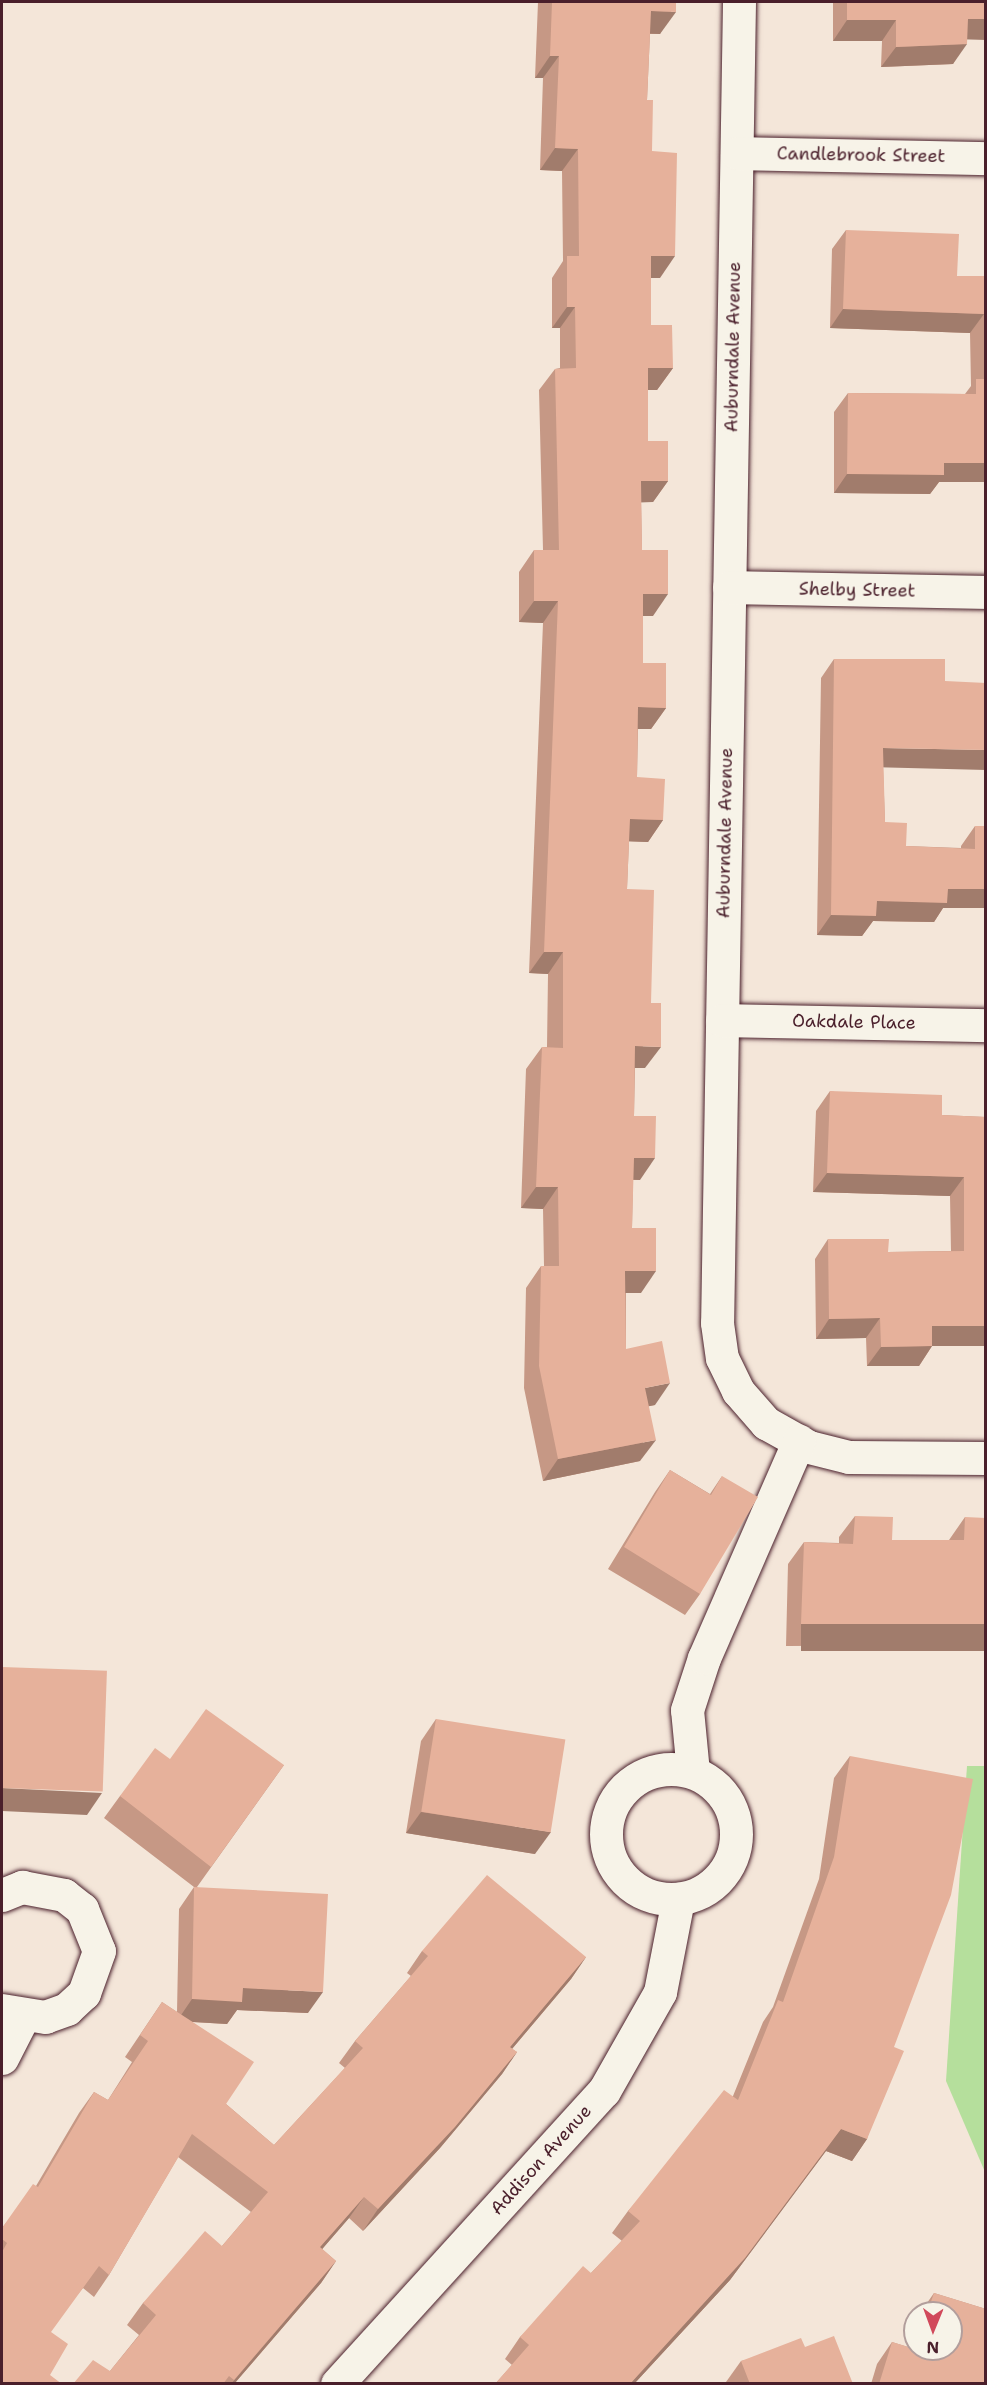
<!DOCTYPE html>
<style>
body{margin:0}
#map{position:relative;width:987px;height:2385px;overflow:hidden;background:#f4e6d9;font-family:"Shantell Sans",sans-serif}
div>[style]{position:absolute}
.green>*{inset:0;background:#b5df9c}
.roads{filter:drop-shadow(0 0 2px #4a1f2b) drop-shadow(0 0 2px #4a1f2b)}
.minor>*{height:33px;margin:-16.5px;padding:0 16.5px;transform-origin:16.5px;border-radius:16.5px;background:#f7f3e8}
.minor>.ring{margin:-16.5px;padding:0;box-sizing:content-box;background:none;border:33px solid #f7f3e8;border-radius:50%}
.wall>*{inset:0;background:#c69885}
.shaded-wall>*{inset:0;background:#a17c6c;transform-origin:0 0}
.building>*{inset:0;background:#e6b19b;transform-origin:0 0}
span{translate:-50% -50%;white-space:nowrap;text-align:center;line-height:1.15;-webkit-text-stroke:4.5px #f7f3e8;paint-order:stroke}
.street-label{font-size:18px;color:#4a1f2b}
.frame{position:absolute;inset:0;border:3px solid #4a1f2b;pointer-events:none}
.north{position:absolute;left:903px;top:2301px;width:60px;height:60px;box-sizing:border-box;background:#f7f3e8;border:2px solid #b29e9c;border-radius:50%;rotate:181deg;font-size:16px;font-weight:700;line-height:24px;text-align:center;color:#4a1f2b}
.north::after{content:'';display:block;margin:auto;width:21px;height:27px;background:#d1495b;clip-path:polygon(50% 0,100% 100%,50% 72%,0 100%)}
</style>
<div id="map">
<div class="green">
<div style="clip-path:polygon(967px 1766px,985px 1766px,985px 2172px,946px 2081px)"></div>
</div>
<div class="roads">
<div class="minor">
<div style="left:739px;top:2px;width:1321px;rotate:90.95deg"></div>
<div style="left:717px;top:1323px;width:35px;rotate:82deg"></div>
<div style="left:722px;top:1358px;width:37px;rotate:64deg"></div>
<div style="left:738px;top:1391px;width:43px;rotate:48.8deg"></div>
<div style="left:766px;top:1423px;width:49px;rotate:29.2deg"></div>
<div style="left:809px;top:1447px;width:41px;rotate:14deg"></div>
<div style="left:849px;top:1457px;width:137px;rotate:0.4deg"></div>
<div style="left:737px;top:153px;width:249px;rotate:1.2deg"></div>
<div style="left:729px;top:587px;width:257px;rotate:1.1deg"></div>
<div style="left:722px;top:1020px;width:264px;rotate:1.1deg"></div>
<div class="ring" style="left:606px;top:1769px;width:97px;height:97px"></div>
<div style="left:693px;top:1772px;width:62px;rotate:-95.5deg"></div>
<div style="left:687px;top:1710px;width:55px;rotate:-71.9deg"></div>
<div style="left:704px;top:1658px;width:237px;rotate:-66.4deg"></div>
<div style="left:2px;top:1895px;width:22px;rotate:-22deg"></div>
<div style="left:22px;top:1887px;width:43px;rotate:10.8deg"></div>
<div style="left:64px;top:1895px;width:23px;rotate:38deg"></div>
<div style="left:82px;top:1909px;width:45px;rotate:68deg"></div>
<div style="left:99px;top:1951px;width:45px;rotate:109.7deg"></div>
<div style="left:84px;top:1993px;width:23px;rotate:137deg"></div>
<div style="left:67px;top:2009px;width:23px;rotate:160deg"></div>
<div style="left:45px;top:2017px;width:44px;rotate:-170.8deg"></div>
<div style="left:2px;top:2058px;width:46px;rotate:-62.9deg"></div>
<div style="left:337px;top:2384px;width:396px;rotate:-47.7deg"></div>
<div style="left:604px;top:2091px;width:114px;rotate:-60.5deg"></div>
<div style="left:660px;top:1992px;width:95px;rotate:-79deg"></div>
</div>
</div>
<div class="wall">
<div style="clip-path:polygon(538px 2px,676px 2px,660px 34px,650px 34px,647px 100px,660px 278px,651px 278px,651px 325px,673px 368px,657px 390px,648px 390px,648px 441px,668px 481px,653px 502px,641px 502px,642px 550px,653px 616px,643px 616px,643px 663px,666px 708px,651px 729px,638px 729px,637px 777px,663px 820px,648px 842px,629px 841px,627px 889px,645px 1068px,635px 1068px,634px 1116px,640px 1180px,633px 1180px,632px 1228px,641px 1293px,626px 1293px,626px 1349px,655px 1405px,649px 1406px,640px 1461px,543px 1481px,524px 1388px,526px 1288px,541px 1266px,544px 1266px,543px 1209px,521px 1208px,526px 1069px,542px 1047px,547px 1047px,548px 974px,529px 973px,543px 623px,519px 622px,519px 572px,534px 550px,543px 550px,539px 390px,555px 369px,560px 368px,560px 328px,552px 328px,552px 278px,563px 261px,562px 171px,540px 170px,543px 78px,535px 78px)"></div>
<div style="clip-path:polygon(833px 2px,986px 2px,967px 39px,953px 64px,881px 67px,882px 41px,833px 41px)"></div>
<div style="clip-path:polygon(846px 230px,957px 276px,986px 276px,986px 482px,939px 482px,930px 494px,834px 493px,834px 412px,848px 393px,965px 394px,971px 386px,970px 333px,830px 328px,832px 249px)"></div>
<div style="clip-path:polygon(834px 659px,883px 768px,885px 822px,906px 846px,961px 848px,961px 846px,975px 826px,986px 826px,986px 908px,943px 908px,934px 922px,873px 921px,862px 936px,817px 935px,821px 678px)"></div>
<div style="clip-path:polygon(830px 1091px,942px 1115px,986px 1117px,986px 1346px,932px 1346px,919px 1366px,867px 1366px,866px 1338px,816px 1339px,815px 1259px,828px 1239px,888px 1252px,951px 1251px,950px 1196px,813px 1192px,816px 1111px)"></div>
<div style="clip-path:polygon(670px 1470px,710px 1494px,722px 1476px,700px 1594px,685px 1615px,608px 1569px,655px 1492px)"></div>
<div style="clip-path:polygon(855px 1516px,892px 1540px,949px 1540px,965px 1517px,986px 1645px,786px 1646px,788px 1564px,804px 1542px,839px 1543px,839px 1537px)"></div>
<div style="clip-path:polygon(436px 1719px,535px 1854px,406px 1833px,421px 1741px)"></div>
<div style="clip-path:polygon(850px 1756px,894px 2047px,867px 2139px,852px 2161px,826px 2151px,730px 2280px,634px 2384px,495px 2384px,512px 2365px,505px 2359px,520px 2337px,591px 2273px,622px 2241px,612px 2233px,628px 2211px,733px 2096px,763px 2022px,773px 2007px,819px 1879px,834px 1778px)"></div>
<div style="clip-path:polygon(170px 1759px,284px 1765px,197px 1887px,308px 2013px,237px 2010px,227px 2024px,192px 2022px,226px 2104px,274px 2145px,345px 2068px,339px 2063px,355px 2041px,411px 1976px,407px 1973px,422px 1951px,586px 1957px,571px 1979px,512px 2049px,517px 2052px,502px 2074px,440px 2148px,363px 2231px,349px 2218px,322px 2249px,336px 2261px,321px 2283px,234px 2384px,73px 2384px,110px 2371px,139px 2335px,127px 2325px,143px 2303px,222px 2246px,251px 2212px,178px 2157px,109px 2275px,94px 2297px,83px 2288px,2px 2384px,2px 2228px,36px 2186px,79px 2113px,94px 2092px,108px 2100px,132px 2062px,125px 2057px,162px 2002px,177px 2012px,179px 1909px,194px 1887px,104px 1818px,120px 1796px)"></div>
<div style="clip-path:polygon(934px 2293px,986px 2309px,986px 2384px,871px 2384px,877px 2364px,892px 2342px,908px 2347px,915px 2325px,915px 2349px,951px 2349px,951px 2313px,920px 2313px)"></div>
<div style="clip-path:polygon(805px 2347px,853px 2384px,726px 2384px,726px 2382px,741px 2361px)"></div>
</div>
<div class="shaded-wall">
<div style="clip-path:polygon(651px 11px,676px 12px,660px 34px,636px 33px)"></div>
<div style="clip-path:polygon(968px 19px,986px 19px,986px 40px,954px 39px)"></div>
<div style="clip-path:polygon(847px 20px,896px 20px,882px 41px,833px 41px)"></div>
<div style="clip-path:polygon(967px 44px,953px 64px,881px 67px,896px 47px)"></div>
<div style="clip-path:polygon(550px 56px,559px 56px,543px 78px,535px 78px)"></div>
<div style="clip-path:polygon(555px 148px,578px 149px,562px 171px,540px 170px)"></div>
<div style="clip-path:polygon(651px 256px,675px 256px,660px 278px,636px 278px)"></div>
<div style="clip-path:polygon(567px 307px,575px 307px,560px 328px,552px 328px)"></div>
<div style="clip-path:polygon(843px 309px,984px 314px,970px 333px,830px 328px)"></div>
<div style="clip-path:polygon(648px 368px,673px 368px,657px 390px,633px 390px)"></div>
<div style="clip-path:polygon(944px 463px,986px 463px,986px 482px,939px 482px,930px 494px,834px 493px,847px 474px)"></div>
<div style="clip-path:polygon(641px 481px,668px 481px,653px 502px,626px 503px)"></div>
<div style="clip-path:polygon(643px 594px,668px 594px,653px 616px,628px 616px)"></div>
<div style="clip-path:polygon(534px 601px,558px 601px,543px 623px,519px 622px)"></div>
<div style="clip-path:polygon(638px 707px,666px 708px,651px 729px,622px 729px)"></div>
<div style="clip-path:polygon(883px 748px,986px 750px,986px 770px,869px 767px)"></div>
<div style="clip-path:polygon(630px 819px,663px 820px,648px 842px,615px 841px)"></div>
<div style="clip-path:polygon(948px 889px,986px 889px,986px 908px,943px 908px,934px 922px,873px 921px,862px 936px,817px 935px,831px 915px,877px 901px)"></div>
<div style="clip-path:polygon(544px 952px,563px 952px,548px 974px,529px 973px)"></div>
<div style="clip-path:polygon(635px 1046px,661px 1047px,645px 1068px,620px 1068px)"></div>
<div style="clip-path:polygon(634px 1158px,655px 1158px,640px 1180px,619px 1179px)"></div>
<div style="clip-path:polygon(827px 1173px,964px 1177px,950px 1196px,813px 1192px)"></div>
<div style="clip-path:polygon(536px 1187px,558px 1187px,543px 1209px,521px 1208px)"></div>
<div style="clip-path:polygon(625px 1271px,656px 1271px,641px 1293px,610px 1293px)"></div>
<div style="clip-path:polygon(880px 1318px,866px 1338px,816px 1339px,829px 1319px)"></div>
<div style="clip-path:polygon(932px 1326px,986px 1326px,986px 1346px,919px 1346px)"></div>
<div style="clip-path:polygon(932px 1346px,919px 1366px,867px 1366px,881px 1347px)"></div>
<div style="clip-path:polygon(670px 1383px,655px 1405px,630px 1410px,645px 1388px)"></div>
<div style="clip-path:polygon(656px 1440px,640px 1461px,543px 1481px,558px 1459px)"></div>
<div style="left:801px;top:1624px;width:185px;height:27px"></div>
<div style="clip-path:polygon(2px 1788px,102px 1793px,87px 1815px,2px 1811px)"></div>
<div style="clip-path:polygon(421px 1812px,551px 1832px,535px 1854px,406px 1833px)"></div>
<div style="clip-path:polygon(586px 1957px,571px 1979px,495px 2069px,510px 2047px)"></div>
<div style="clip-path:polygon(243px 1988px,323px 1992px,308px 2013px,237px 2010px,227px 2024px,177px 2021px,192px 1999px)"></div>
<div style="clip-path:polygon(517px 2052px,502px 2074px,440px 2148px,363px 2231px,378px 2209px)"></div>
<div style="clip-path:polygon(841px 2129px,867px 2139px,852px 2161px,826px 2151px,730px 2280px,634px 2384px,630px 2384px)"></div>
<div style="clip-path:polygon(364px 2197px,349px 2218px,305px 2269px,320px 2247px)"></div>
<div style="clip-path:polygon(336px 2261px,321px 2283px,234px 2384px,231px 2384px)"></div>
</div>
<div class="building">
<div style="clip-path:polygon(552px 2px,676px 2px,676px 12px,651px 11px,647px 100px,653px 100px,652px 151px,677px 153px,675px 256px,651px 256px,651px 325px,672px 325px,673px 368px,648px 368px,648px 441px,668px 441px,668px 481px,641px 481px,642px 550px,668px 550px,668px 594px,643px 594px,643px 663px,666px 663px,666px 708px,638px 707px,637px 777px,665px 779px,663px 820px,630px 819px,627px 889px,654px 890px,651px 1003px,661px 1003px,661px 1047px,635px 1046px,634px 1116px,656px 1116px,655px 1158px,634px 1158px,632px 1228px,656px 1228px,656px 1271px,625px 1271px,626px 1349px,662px 1341px,670px 1383px,645px 1388px,656px 1440px,558px 1459px,539px 1366px,541px 1266px,559px 1266px,558px 1187px,536px 1187px,542px 1047px,563px 1048px,563px 952px,544px 952px,558px 601px,534px 601px,534px 550px,559px 550px,555px 369px,576px 368px,575px 307px,567px 307px,567px 256px,579px 256px,578px 149px,555px 148px,559px 56px,550px 56px)"></div>
<div style="clip-path:polygon(847px 2px,986px 2px,986px 19px,968px 19px,967px 44px,896px 47px,896px 20px,847px 20px)"></div>
<div style="clip-path:polygon(846px 230px,959px 234px,957px 276px,986px 276px,986px 463px,944px 463px,944px 475px,847px 474px,848px 393px,976px 394px,976px 379px,985px 379px,984px 314px,843px 309px)"></div>
<div style="clip-path:polygon(834px 659px,945px 659px,945px 681px,986px 683px,986px 750px,883px 748px,885px 822px,907px 823px,906px 846px,975px 849px,975px 826px,986px 826px,986px 889px,948px 889px,947px 903px,877px 901px,876px 916px,831px 915px)"></div>
<div style="clip-path:polygon(830px 1091px,942px 1095px,942px 1115px,986px 1117px,986px 1326px,932px 1326px,932px 1346px,881px 1347px,880px 1318px,829px 1319px,828px 1239px,889px 1239px,888px 1252px,964px 1251px,964px 1177px,827px 1173px)"></div>
<div style="clip-path:polygon(670px 1470px,711px 1495px,722px 1476px,758px 1497px,700px 1594px,624px 1547px)"></div>
<div style="clip-path:polygon(855px 1516px,893px 1517px,892px 1540px,964px 1540px,965px 1517px,986px 1518px,986px 1624px,801px 1624px,804px 1542px,853px 1544px)"></div>
<div style="left:2px;top:1667px;width:105px;height:121px;rotate:2deg"></div>
<div style="clip-path:polygon(206px 1709px,284px 1765px,211px 1867px,120px 1796px,155px 1748px,170px 1759px)"></div>
<div style="left:436px;top:1719px;width:131px;height:94px;rotate:9deg"></div>
<div style="clip-path:polygon(850px 1756px,973px 1779px,951px 1895px,894px 2047px,904px 2051px,867px 2139px,841px 2129px,745px 2258px,630px 2384px,495px 2384px,529px 2345px,520px 2337px,583px 2266px,591px 2273px,640px 2221px,628px 2211px,724px 2090px,738px 2100px,778px 2000px,783px 2002px,834px 1857px)"></div>
<div style="clip-path:polygon(487px 1875px,586px 1957px,510px 2047px,517px 2052px,455px 2127px,378px 2209px,364px 2197px,320px 2247px,336px 2261px,234px 2380px,229px 2376px,223px 2384px,73px 2384px,93px 2360px,110px 2371px,156px 2315px,143px 2303px,205px 2231px,222px 2246px,268px 2192px,192px 2134px,109px 2275px,99px 2266px,51px 2332px,68px 2344px,50px 2375px,62px 2384px,2px 2384px,2px 2252px,7px 2243px,2px 2239px,2px 2228px,33px 2184px,38px 2187px,94px 2092px,108px 2100px,148px 2041px,140px 2035px,162px 2002px,254px 2062px,226px 2104px,274px 2145px,363px 2048px,355px 2041px,428px 1956px,422px 1951px)"></div>
<div style="clip-path:polygon(194px 1887px,328px 1894px,323px 1992px,243px 1988px,242px 2002px,192px 1999px)"></div>
<div style="clip-path:polygon(934px 2293px,986px 2309px,986px 2384px,879px 2384px,892px 2342px,915px 2349px,951px 2349px,951px 2313px,927px 2313px)"></div>
<div style="clip-path:polygon(834px 2336px,853px 2384px,750px 2384px,741px 2361px,801px 2338px,805px 2347px)"></div>
</div>
<div class="street-label">
<span style="left:861px;top:155px;rotate:1deg">Candlebrook Street</span>
<span style="left:733px;top:347px;rotate:-89deg">Auburndale Avenue</span>
<span style="left:857px;top:590px;rotate:1deg">Shelby Street</span>
<span style="left:725px;top:833px;rotate:-89deg">Auburndale Avenue</span>
<span style="left:854px;top:1022px;rotate:1deg">Oakdale Place</span>
<span style="left:541px;top:2160px;rotate:-48deg">Addison Avenue</span>
</div>
<div class="frame"></div>
<div class="north">N</div>
</div>
